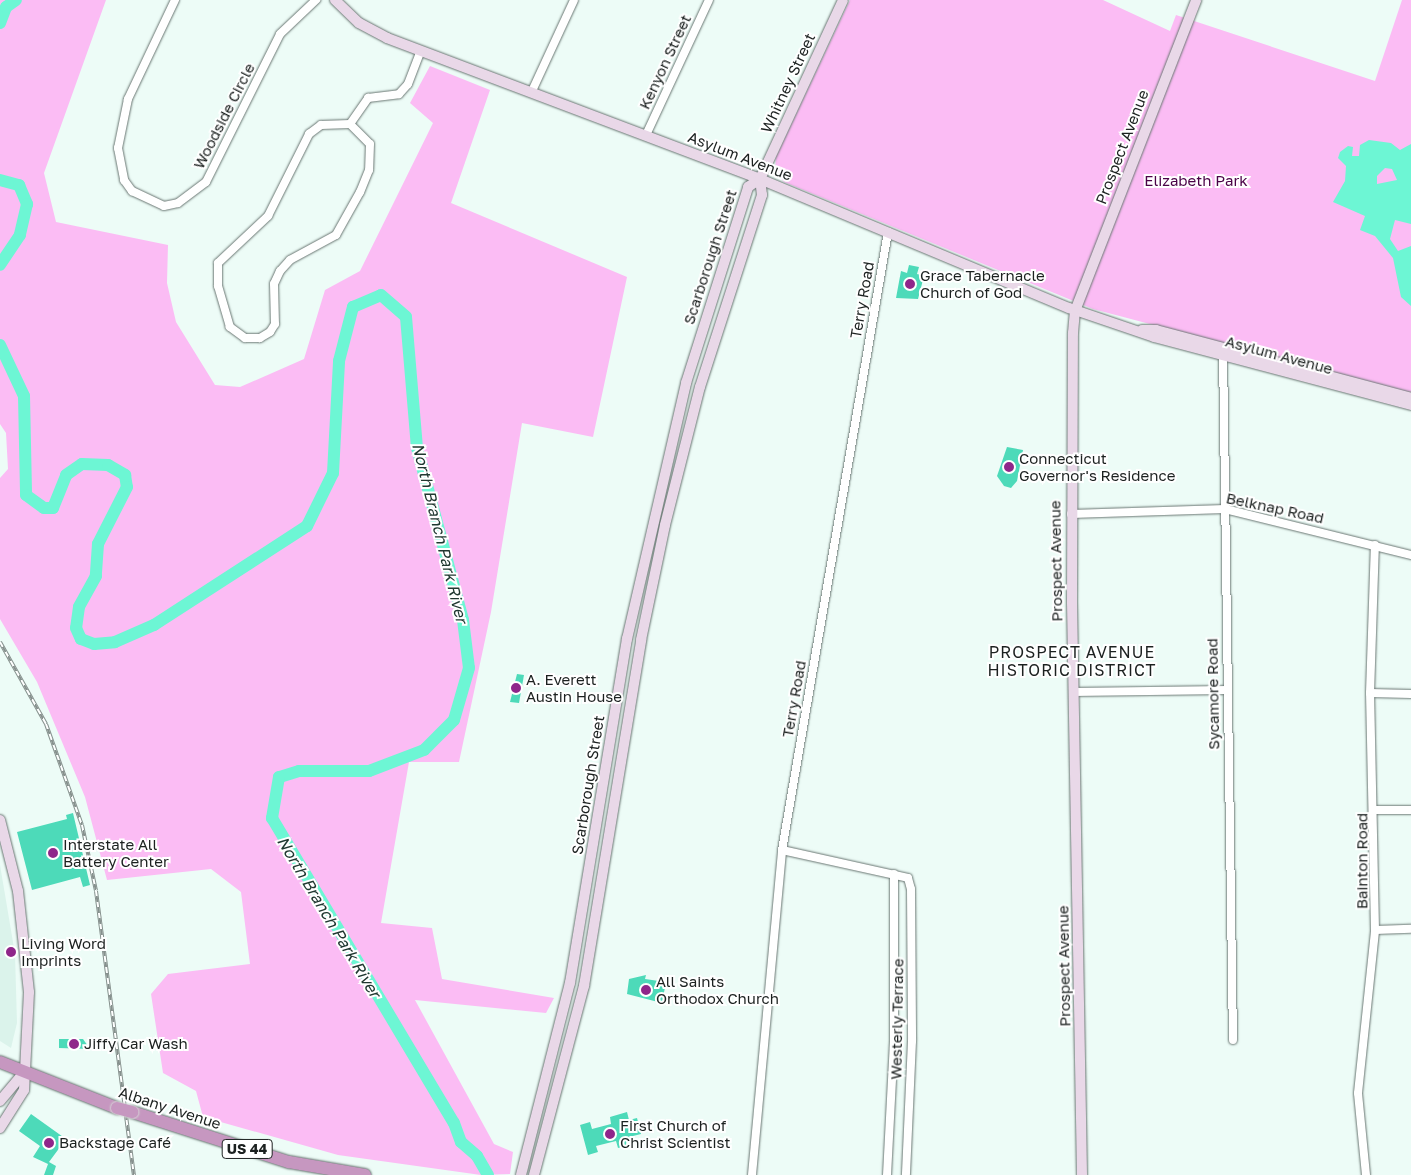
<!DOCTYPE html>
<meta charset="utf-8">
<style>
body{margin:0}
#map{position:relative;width:1411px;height:1175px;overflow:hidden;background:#edfcf7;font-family:"Golos Text",sans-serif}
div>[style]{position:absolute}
.built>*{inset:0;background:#dbf3eb}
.green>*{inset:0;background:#fbbcf4}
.water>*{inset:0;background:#6df6d4}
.river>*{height:12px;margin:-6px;padding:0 6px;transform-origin:6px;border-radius:6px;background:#6df6d4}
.building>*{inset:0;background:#4ddab9}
.roads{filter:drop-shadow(0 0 1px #697672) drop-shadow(0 0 1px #697672)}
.minor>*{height:8px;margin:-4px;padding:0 4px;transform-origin:4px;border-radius:4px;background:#fff}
.secondary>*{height:10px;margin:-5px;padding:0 5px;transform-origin:5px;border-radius:5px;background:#e9d8e8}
.trunk>*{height:12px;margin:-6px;padding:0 6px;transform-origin:6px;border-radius:6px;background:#c697c0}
.rail>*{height:4px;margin-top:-2px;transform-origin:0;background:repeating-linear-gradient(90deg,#fff 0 5.5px,#86908d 0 11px);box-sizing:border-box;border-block:1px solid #86908d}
.bridges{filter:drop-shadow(0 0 1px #d6d7d7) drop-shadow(0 0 1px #d6d7d7)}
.trunk-bridge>*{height:12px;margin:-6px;padding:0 6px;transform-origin:6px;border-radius:6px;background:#c697c0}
.dots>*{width:14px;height:14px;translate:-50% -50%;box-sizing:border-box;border:2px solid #fff;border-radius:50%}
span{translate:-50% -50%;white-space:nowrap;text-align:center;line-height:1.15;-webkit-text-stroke:4px #fff;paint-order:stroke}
.shield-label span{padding:1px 4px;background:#fff;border:1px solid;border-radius:4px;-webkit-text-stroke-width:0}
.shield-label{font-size:14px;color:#1c2120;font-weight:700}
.street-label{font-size:15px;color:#1c2120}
.park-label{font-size:15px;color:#4a0247}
.poi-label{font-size:15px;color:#1c2120}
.left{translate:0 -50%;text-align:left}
.water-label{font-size:16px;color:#203831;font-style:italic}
.neighbourhood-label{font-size:16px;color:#1c2120;letter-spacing:1px}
</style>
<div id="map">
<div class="built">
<div style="clip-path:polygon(0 865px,15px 954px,17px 1023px,11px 1048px,0 1041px)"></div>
</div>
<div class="green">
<div style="clip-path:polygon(0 0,106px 0,44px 173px,56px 222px,168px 245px,167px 283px,176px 322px,215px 385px,240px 387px,304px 359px,325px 290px,360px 271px,433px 123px,410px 103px,430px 66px,490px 90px,451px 203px,627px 277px,593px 437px,522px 423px,491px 612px,459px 762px,409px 762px,381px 923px,432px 928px,442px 979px,554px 998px,546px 1013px,415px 1000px,494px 1144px,513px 1152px,510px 1174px,481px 1175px,338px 1155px,203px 1117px,196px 1091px,163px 1073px,151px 994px,168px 974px,250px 964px,241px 892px,211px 869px,107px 880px,85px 797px,37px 682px,0 619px,0 478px,8px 469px,6px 433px,0 424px)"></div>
<div style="clip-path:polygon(850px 0,1103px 0,1170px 31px,1176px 15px,1375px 81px,1402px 0,1411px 0,1411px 393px,1093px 309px,784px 182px,775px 171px,776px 157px)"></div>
</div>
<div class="water">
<div style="clip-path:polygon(evenodd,1369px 140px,1391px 143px,1400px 150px,1411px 144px,1411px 224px,1395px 220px,1390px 239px,1398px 251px,1411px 246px,1411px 306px,1401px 297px,1393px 258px,1375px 236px,1360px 230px,1365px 216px,1333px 202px,1345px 181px,1346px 166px,1338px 158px,1340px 152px,1348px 146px,1353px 147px,1352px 156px,1359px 156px,1360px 145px,1369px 140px,1385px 168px,1392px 169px,1397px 180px,1377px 184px,1377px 176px,1385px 168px)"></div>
</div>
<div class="river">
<div style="left:0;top:23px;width:17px;rotate:-69deg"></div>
<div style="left:6px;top:7px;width:12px;rotate:-35deg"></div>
<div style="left:0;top:180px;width:20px;rotate:15deg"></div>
<div style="left:19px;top:185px;width:21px;rotate:67deg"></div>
<div style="left:27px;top:204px;width:32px;rotate:103deg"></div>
<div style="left:20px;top:235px;width:36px;rotate:124deg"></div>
<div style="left:0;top:345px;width:56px;rotate:64.8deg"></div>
<div style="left:24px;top:396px;width:99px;rotate:88.8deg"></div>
<div style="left:26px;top:495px;width:22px;rotate:36deg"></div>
<div style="left:44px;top:508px;width:9px"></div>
<div style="left:53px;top:508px;width:35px;rotate:-68deg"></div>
<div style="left:66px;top:475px;width:19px;rotate:-35deg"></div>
<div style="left:82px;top:464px;width:26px;rotate:2deg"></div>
<div style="left:108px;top:465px;width:20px;rotate:30deg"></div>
<div style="left:125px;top:475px;width:12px;rotate:81deg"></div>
<div style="left:127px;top:487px;width:64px;rotate:117deg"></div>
<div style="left:98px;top:544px;width:32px;rotate:94deg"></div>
<div style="left:96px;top:576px;width:35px;rotate:119deg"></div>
<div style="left:79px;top:607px;width:21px;rotate:98deg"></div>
<div style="left:76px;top:628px;width:12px;rotate:66deg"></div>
<div style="left:81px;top:639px;width:14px;rotate:21deg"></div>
<div style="left:94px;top:644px;width:21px;rotate:-5deg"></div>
<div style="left:115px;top:642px;width:43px;rotate:-23.6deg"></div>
<div style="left:154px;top:625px;width:182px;rotate:-32.9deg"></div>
<div style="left:307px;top:526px;width:59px;rotate:-63.9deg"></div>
<div style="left:333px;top:473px;width:112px;rotate:-86.9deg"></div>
<div style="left:339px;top:361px;width:56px;rotate:-75.5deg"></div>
<div style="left:353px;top:307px;width:30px;rotate:-23deg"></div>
<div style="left:381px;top:295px;width:33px;rotate:41deg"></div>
<div style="left:406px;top:317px;width:131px;rotate:85.2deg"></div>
<div style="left:417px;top:448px;width:178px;rotate:75deg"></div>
<div style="left:463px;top:620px;width:48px;rotate:82.9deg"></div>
<div style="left:469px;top:668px;width:54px;rotate:106.1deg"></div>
<div style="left:454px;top:720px;width:42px;rotate:135deg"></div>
<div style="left:424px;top:750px;width:59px;rotate:159.1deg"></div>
<div style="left:369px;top:771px;width:70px;rotate:180deg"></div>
<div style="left:299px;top:771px;width:21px;rotate:163deg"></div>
<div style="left:279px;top:777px;width:42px;rotate:99.7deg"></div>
<div style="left:272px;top:818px;width:355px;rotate:59.2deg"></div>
<div style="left:454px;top:1123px;width:20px;rotate:70deg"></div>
<div style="left:461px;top:1142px;width:21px;rotate:41deg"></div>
<div style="left:477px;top:1156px;width:22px;rotate:60deg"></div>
</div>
<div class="building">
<div style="clip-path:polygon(909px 265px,919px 267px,917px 274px,924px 276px,918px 299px,896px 298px,901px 271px,907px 273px)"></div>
<div style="clip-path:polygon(1007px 447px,1023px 450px,1017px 481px,1011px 488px,1004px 486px,997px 476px)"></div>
<div style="clip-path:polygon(517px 674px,524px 675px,519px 703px,510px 702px)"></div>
<div style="clip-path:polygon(73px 813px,90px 885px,83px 887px,80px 877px,32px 890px,17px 832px,67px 819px,66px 815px)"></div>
<div style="clip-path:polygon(646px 975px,645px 979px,666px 982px,662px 1003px,627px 994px,629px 979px)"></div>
<div style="clip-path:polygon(59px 1039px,83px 1039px,90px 1049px,59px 1048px)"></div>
<div style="clip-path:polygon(627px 1112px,629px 1120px,637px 1118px,641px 1134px,633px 1136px,635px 1143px,618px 1148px,616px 1141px,596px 1146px,598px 1152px,588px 1155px,580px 1125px,590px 1122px,592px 1129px,611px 1124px,610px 1117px)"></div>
<div style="clip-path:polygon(31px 1114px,66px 1139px,49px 1162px,56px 1166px,53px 1175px,44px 1175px,48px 1164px,33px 1157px,40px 1146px,19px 1131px)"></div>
</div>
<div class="roads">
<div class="minor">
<div style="left:175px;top:0;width:110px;rotate:115.4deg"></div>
<div style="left:128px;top:99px;width:50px;rotate:101.5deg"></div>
<div style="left:118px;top:148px;width:33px;rotate:79deg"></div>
<div style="left:124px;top:180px;width:14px;rotate:54deg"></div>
<div style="left:132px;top:191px;width:35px;rotate:25deg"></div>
<div style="left:164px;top:206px;width:14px;rotate:-12deg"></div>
<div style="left:178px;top:203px;width:35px;rotate:-37deg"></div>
<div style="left:206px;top:182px;width:165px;rotate:-63.4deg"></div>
<div style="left:280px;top:34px;width:50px;rotate:-43.4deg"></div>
<div style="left:532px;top:91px;width:100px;rotate:-65.2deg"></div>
<div style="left:350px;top:124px;width:28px;rotate:45deg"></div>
<div style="left:370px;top:144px;width:26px;rotate:92deg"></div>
<div style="left:369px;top:170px;width:24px;rotate:112deg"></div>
<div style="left:360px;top:192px;width:49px;rotate:119.2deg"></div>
<div style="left:336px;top:235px;width:52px;rotate:151.5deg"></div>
<div style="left:290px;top:260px;width:15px;rotate:132deg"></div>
<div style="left:280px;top:271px;width:14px;rotate:115deg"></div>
<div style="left:274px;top:284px;width:40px;rotate:88.6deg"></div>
<div style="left:275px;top:324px;width:9px;rotate:122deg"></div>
<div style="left:270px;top:332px;width:12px;rotate:149deg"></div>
<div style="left:260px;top:338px;width:15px;rotate:180deg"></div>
<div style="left:245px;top:338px;width:19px;rotate:-144deg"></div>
<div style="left:230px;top:327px;width:43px;rotate:-106.3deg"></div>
<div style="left:218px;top:286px;width:23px;rotate:-90deg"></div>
<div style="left:218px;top:263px;width:69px;rotate:-43.2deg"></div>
<div style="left:268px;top:216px;width:92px;rotate:-63.4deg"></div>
<div style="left:309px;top:134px;width:15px;rotate:-37deg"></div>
<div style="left:321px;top:125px;width:29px;rotate:-2deg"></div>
<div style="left:350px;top:124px;width:32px;rotate:-55deg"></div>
<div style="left:368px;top:98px;width:31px;rotate:-7deg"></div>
<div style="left:399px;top:94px;width:13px;rotate:-48deg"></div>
<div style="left:408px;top:84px;width:36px;rotate:-69deg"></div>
<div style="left:646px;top:135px;width:149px;rotate:-65deg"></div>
<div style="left:1223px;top:352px;width:688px;rotate:89.17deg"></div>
<div style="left:1071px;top:514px;width:154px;rotate:-1.9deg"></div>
<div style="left:1225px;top:509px;width:192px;rotate:13.9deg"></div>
<div style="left:1073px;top:692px;width:154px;rotate:-0.7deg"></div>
<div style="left:1370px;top:693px;width:41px;rotate:1.4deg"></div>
<div style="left:1376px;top:810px;width:35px"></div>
<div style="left:782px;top:850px;width:129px;rotate:12.5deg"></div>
<div style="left:908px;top:878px;width:11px;rotate:75deg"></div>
<div style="left:911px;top:889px;width:152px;rotate:89.6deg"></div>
<div style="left:912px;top:1041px;width:134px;rotate:92.6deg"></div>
<div style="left:1375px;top:930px;width:36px;rotate:-2deg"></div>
<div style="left:752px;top:1175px;width:326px;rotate:-84.7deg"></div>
<div style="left:782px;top:850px;width:627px;rotate:-80.27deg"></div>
<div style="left:887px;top:1175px;width:134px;rotate:-87deg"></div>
<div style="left:894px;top:1041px;width:167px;rotate:-90deg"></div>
<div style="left:1366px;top:1175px;width:82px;rotate:-95.6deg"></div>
<div style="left:1358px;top:1093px;width:164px;rotate:-84deg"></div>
<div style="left:1375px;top:930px;width:237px;rotate:-91.2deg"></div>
<div style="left:1370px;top:693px;width:148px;rotate:-88.1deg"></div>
</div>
<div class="secondary">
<div style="left:335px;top:0;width:33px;rotate:44deg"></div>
<div style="left:359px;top:23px;width:32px;rotate:28deg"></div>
<div style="left:387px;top:38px;width:399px;rotate:20.7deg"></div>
<div style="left:760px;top:179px;width:335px;rotate:22.7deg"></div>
<div style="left:1069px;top:308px;width:90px;rotate:18.8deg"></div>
<div style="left:1154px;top:337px;width:266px;rotate:14.8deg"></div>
<div style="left:1142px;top:330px;width:14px"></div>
<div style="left:1156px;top:330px;width:264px;rotate:14.9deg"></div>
<div style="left:0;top:820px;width:73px;rotate:75.8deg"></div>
<div style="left:18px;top:891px;width:102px;rotate:83.8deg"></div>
<div style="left:29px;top:992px;width:98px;rotate:92.9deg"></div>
<div style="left:24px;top:1090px;width:45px;rotate:122.3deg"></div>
<div style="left:0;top:1101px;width:35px;rotate:-50deg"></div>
<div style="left:521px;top:1175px;width:198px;rotate:-75.7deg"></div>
<div style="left:570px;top:983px;width:349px;rotate:-80.6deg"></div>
<div style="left:627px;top:639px;width:263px;rotate:-77deg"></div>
<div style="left:686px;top:383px;width:206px;rotate:-72.4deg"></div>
<div style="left:748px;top:187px;width:14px;rotate:-34deg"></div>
<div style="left:760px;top:179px;width:197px;rotate:-65.1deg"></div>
<div style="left:534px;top:1175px;width:196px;rotate:-75.2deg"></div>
<div style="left:584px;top:986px;width:351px;rotate:-80.6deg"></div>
<div style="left:641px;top:640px;width:117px;rotate:-78.2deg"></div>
<div style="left:665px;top:525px;width:142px;rotate:-75.8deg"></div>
<div style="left:700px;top:387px;width:202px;rotate:-72.1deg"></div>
<div style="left:762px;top:195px;width:16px;rotate:-97deg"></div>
<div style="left:1082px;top:1175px;width:572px;rotate:-91deg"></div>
<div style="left:1072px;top:603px;width:270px;rotate:-89.8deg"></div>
<div style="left:1073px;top:333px;width:22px;rotate:-85deg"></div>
<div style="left:1075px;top:311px;width:334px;rotate:-68.7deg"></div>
</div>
<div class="trunk">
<div style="left:0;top:1062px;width:126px;rotate:21.5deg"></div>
<div style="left:132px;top:1112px;width:165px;rotate:17.7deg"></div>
<div style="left:289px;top:1162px;width:77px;rotate:9.7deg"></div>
</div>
</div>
<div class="rail">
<div style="left:0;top:642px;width:94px;rotate:60.7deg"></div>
<div style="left:46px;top:724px;width:107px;rotate:70.4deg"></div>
<div style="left:82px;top:825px;width:67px;rotate:78deg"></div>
<div style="left:96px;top:891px;width:287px;rotate:82.4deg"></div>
</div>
<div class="bridges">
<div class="trunk-bridge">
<div style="left:117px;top:1108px;width:16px;rotate:15deg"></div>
</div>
</div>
<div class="dots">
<div style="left:910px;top:284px;background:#8f268a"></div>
<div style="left:1009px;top:467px;background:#8f268a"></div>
<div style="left:516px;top:688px;background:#8f268a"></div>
<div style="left:53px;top:853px;background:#8f268a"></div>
<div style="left:11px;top:952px;background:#8f268a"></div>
<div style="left:646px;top:990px;background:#8f268a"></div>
<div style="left:74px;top:1044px;background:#8f268a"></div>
<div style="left:610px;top:1134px;background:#8f268a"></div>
<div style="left:49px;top:1143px;background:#8f268a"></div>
</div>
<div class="shield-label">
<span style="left:247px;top:1149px">US 44</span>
</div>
<div class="street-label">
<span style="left:665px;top:62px;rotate:-65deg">Kenyon Street</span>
<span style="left:788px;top:83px;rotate:-65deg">Whitney Street</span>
<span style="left:224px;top:116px;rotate:-63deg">Woodside Circle</span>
<span style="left:1122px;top:147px;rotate:-69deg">Prospect Avenue</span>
<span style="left:740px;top:156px;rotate:21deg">Asylum Avenue</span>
<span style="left:710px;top:257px;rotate:-72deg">Scarborough Street</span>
<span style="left:862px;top:300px;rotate:-80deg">Terry Road</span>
<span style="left:1279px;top:355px;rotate:15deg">Asylum Avenue</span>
<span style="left:1275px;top:508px;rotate:12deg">Belknap Road</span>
<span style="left:1056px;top:561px;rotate:-91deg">Prospect Avenue</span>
<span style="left:1213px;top:694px;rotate:-91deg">Sycamore Road</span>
<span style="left:794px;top:699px;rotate:-80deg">Terry Road</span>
<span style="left:588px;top:785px;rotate:-81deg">Scarborough Street</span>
<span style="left:1362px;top:861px;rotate:-90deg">Bainton Road</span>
<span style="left:1064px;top:966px;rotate:-91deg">Prospect Avenue</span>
<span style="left:897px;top:1019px;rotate:-89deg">Westerly Terrace</span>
<span style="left:170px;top:1108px;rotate:18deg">Albany Avenue</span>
</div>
<div class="park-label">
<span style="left:1196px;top:181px">Elizabeth Park</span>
</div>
<div class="poi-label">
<span class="left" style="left:920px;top:284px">Grace Tabernacle<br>Church of God</span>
<span class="left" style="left:1019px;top:467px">Connecticut<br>Governor's Residence</span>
<span class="left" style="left:526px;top:688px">A. Everett<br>Austin House</span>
<span class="left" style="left:63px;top:853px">Interstate All<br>Battery Center</span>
<span class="left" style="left:21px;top:952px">Living Word<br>Imprints</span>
<span class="left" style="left:656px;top:990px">All Saints<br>Orthodox Church</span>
<span class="left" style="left:84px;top:1044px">Jiffy Car Wash</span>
<span class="left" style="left:620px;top:1134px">First Church of<br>Christ Scientist</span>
<span class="left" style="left:59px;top:1143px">Backstage Café</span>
</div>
<div class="water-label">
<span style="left:440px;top:533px;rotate:76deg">North Branch Park River</span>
<span style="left:329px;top:917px;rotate:59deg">North Branch Park River</span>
</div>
<div class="neighbourhood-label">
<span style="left:1072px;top:661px">PROSPECT AVENUE<br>HISTORIC DISTRICT</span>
</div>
</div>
